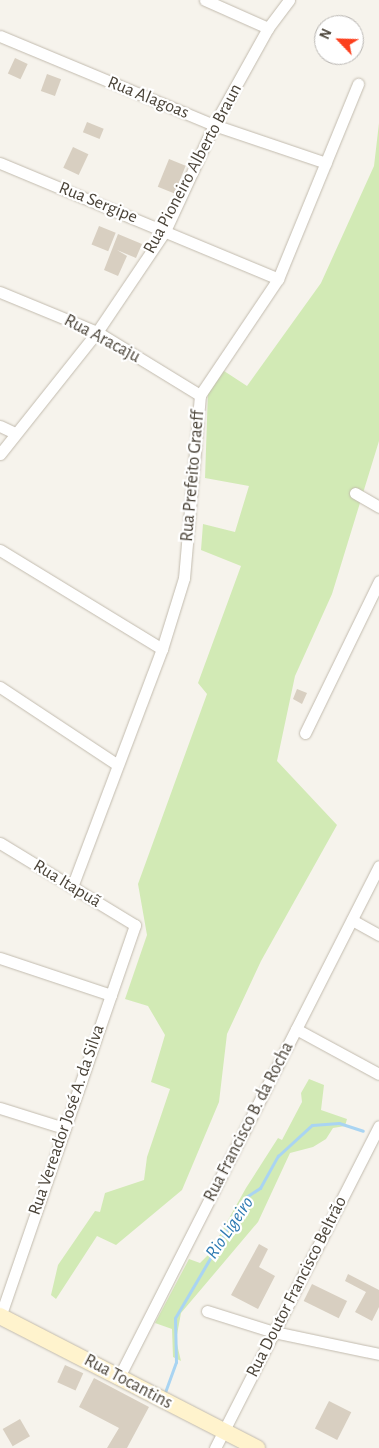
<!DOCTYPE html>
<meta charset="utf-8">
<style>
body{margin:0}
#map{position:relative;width:379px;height:1448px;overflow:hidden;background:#f6f3ec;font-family:"Alegreya Sans",sans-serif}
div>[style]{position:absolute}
.green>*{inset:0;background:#d2eab5}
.stream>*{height:3px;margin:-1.5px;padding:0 1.5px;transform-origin:1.5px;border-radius:1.5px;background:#a9d4f2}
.building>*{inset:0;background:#d8cfc1;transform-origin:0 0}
.roads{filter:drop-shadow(0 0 1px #c2bbae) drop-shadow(0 0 1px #c2bbae)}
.street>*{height:11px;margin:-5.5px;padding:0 5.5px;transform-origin:5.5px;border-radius:5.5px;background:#fff}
.secondary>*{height:16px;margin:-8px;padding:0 8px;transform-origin:8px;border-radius:8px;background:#fff3cd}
span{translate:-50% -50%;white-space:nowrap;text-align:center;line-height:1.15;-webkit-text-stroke:4.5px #fff;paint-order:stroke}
.street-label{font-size:18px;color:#4b4439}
.water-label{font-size:19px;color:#2e7ab2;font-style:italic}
.north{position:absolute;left:314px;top:15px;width:50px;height:50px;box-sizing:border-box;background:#fff;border:1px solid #b7b4b0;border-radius:50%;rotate:294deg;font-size:14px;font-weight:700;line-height:20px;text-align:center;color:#4b4439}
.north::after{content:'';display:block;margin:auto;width:18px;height:22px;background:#fc3f1d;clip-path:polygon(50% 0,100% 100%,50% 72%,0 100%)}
</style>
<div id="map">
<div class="green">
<div style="clip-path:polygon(379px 123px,379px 441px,332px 594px,295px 676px,277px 761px,337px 825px,261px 961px,227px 1034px,219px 1102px,182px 1190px,116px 1245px,97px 1236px,56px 1299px,51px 1295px,58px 1265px,95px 1211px,100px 1212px,105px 1193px,144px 1180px,147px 1157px,170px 1089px,151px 1082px,165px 1035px,148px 1006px,125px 999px,147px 935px,138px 884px,207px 694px,198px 683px,241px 566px,201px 550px,203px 524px,235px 532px,249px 486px,205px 478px,208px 391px,221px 369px,247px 386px,321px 283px,374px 166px)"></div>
<div style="clip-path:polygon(309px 1079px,324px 1085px,321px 1110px,347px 1119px,345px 1126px,333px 1128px,326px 1139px,313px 1147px,290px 1153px,258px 1222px,181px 1313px,176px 1340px,181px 1361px,173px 1357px,172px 1329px,155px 1323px,189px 1259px,200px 1263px,209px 1254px,246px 1188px,278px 1138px,282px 1140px,302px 1102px,301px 1093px)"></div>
</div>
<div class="stream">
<div style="left:164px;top:1395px;width:35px;rotate:-70deg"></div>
<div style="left:176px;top:1362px;width:44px;rotate:-91.3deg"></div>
<div style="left:175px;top:1318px;width:140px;rotate:-59.6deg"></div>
<div style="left:246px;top:1197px;width:17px;rotate:-33deg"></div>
<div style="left:260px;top:1188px;width:37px;rotate:-61deg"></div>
<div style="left:278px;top:1156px;width:46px;rotate:-42.4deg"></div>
<div style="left:312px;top:1125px;width:27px;rotate:-4deg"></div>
<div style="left:339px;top:1123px;width:25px;rotate:18deg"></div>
</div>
<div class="building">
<div style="left:15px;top:58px;width:14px;height:17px;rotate:25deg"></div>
<div style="left:47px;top:74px;width:15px;height:18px;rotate:20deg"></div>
<div style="left:87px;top:122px;width:18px;height:11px;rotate:22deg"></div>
<div style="left:73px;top:147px;width:17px;height:23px;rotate:25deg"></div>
<div style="left:169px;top:159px;width:18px;height:30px;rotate:22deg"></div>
<div style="left:99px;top:226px;width:18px;height:20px;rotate:22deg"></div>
<div style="clip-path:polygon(118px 234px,142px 244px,136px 258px,117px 250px,127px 256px,118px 276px,104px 270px)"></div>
<div style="clip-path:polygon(297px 689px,307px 693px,302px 704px,293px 699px)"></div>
<div style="clip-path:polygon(259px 1244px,268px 1249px,259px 1267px,275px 1276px,258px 1309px,231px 1295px)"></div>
<div style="clip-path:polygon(348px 1274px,379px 1290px,379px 1307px,372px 1321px,355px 1312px,366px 1292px,345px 1281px)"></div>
<div style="left:312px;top:1284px;width:39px;height:19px;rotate:26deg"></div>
<div style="left:65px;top:1365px;width:20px;height:19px;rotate:24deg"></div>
<div style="clip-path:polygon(94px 1378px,149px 1407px,127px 1448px,107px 1448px,119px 1428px,79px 1407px)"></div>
<div style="left:329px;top:1401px;width:25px;height:31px;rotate:27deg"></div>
<div style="left:20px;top:1419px;width:20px;height:20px;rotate:60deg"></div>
</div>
<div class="roads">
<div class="street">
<div style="left:205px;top:0;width:69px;rotate:24deg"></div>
<div style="left:0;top:36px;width:232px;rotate:22.6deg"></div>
<div style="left:214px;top:125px;width:118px;rotate:18.7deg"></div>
<div style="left:0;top:163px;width:301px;rotate:22.6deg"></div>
<div style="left:0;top:292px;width:105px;rotate:22.4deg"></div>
<div style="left:97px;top:332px;width:121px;rotate:31.5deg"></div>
<div style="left:0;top:426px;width:17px;rotate:25deg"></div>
<div style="left:0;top:454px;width:156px;rotate:-51.5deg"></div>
<div style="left:97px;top:332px;width:122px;rotate:-56deg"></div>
<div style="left:165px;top:231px;width:117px;rotate:-65.2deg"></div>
<div style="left:214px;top:125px;width:111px;rotate:-60.9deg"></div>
<div style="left:268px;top:28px;width:35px;rotate:-53deg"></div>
<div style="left:355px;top:493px;width:28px;rotate:30deg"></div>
<div style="left:0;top:550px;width:190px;rotate:31.4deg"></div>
<div style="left:0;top:687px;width:141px;rotate:33.5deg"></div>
<div style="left:305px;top:733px;width:169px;rotate:-64deg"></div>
<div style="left:0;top:843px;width:158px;rotate:31.3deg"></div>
<div style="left:135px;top:925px;width:414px;rotate:109deg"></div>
<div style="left:72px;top:887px;width:254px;rotate:-69.3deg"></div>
<div style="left:162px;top:649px;width:74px;rotate:-72.8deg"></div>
<div style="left:184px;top:578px;width:184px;rotate:-85deg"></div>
<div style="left:200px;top:395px;width:140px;rotate:-56.1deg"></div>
<div style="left:278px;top:279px;width:211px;rotate:-67.7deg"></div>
<div style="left:352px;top:920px;width:31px;rotate:29deg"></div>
<div style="left:0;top:958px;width:117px;rotate:18.4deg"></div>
<div style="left:296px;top:1029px;width:94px;rotate:28.5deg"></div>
<div style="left:0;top:1108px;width:67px;rotate:17.4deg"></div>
<div style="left:207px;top:1311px;width:70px;rotate:17.4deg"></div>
<div style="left:274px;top:1332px;width:107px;rotate:11.8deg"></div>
<div style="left:119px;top:1377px;width:573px;rotate:-63.03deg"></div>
<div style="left:215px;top:1448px;width:361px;rotate:-63deg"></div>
</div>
<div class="secondary">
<div style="left:0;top:1316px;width:289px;rotate:27.2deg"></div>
</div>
</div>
<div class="street-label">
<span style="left:148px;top:98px;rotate:22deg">Rua Alagoas</span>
<span style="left:193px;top:169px;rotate:-62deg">Rua Pioneiro Alberto Braun</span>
<span style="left:98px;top:203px;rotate:22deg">Rua Sergipe</span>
<span style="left:102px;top:339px;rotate:28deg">Rua Aracaju</span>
<span style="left:193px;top:476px;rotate:-85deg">Rua Prefeito Graeff</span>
<span style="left:67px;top:884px;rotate:31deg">Rua Itapuã</span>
<span style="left:67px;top:1120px;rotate:-71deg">Rua Vereador José A. da Silva</span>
<span style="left:249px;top:1122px;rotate:-63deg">Rua Francisco B. da Rocha</span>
<span style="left:297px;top:1287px;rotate:-63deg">Rua Doutor Francisco Beltrão</span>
<span style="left:128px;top:1382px;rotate:28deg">Rua Tocantins</span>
</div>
<div class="water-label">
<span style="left:230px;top:1228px;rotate:-56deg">Rio Ligeiro</span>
</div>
<div class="north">N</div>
</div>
